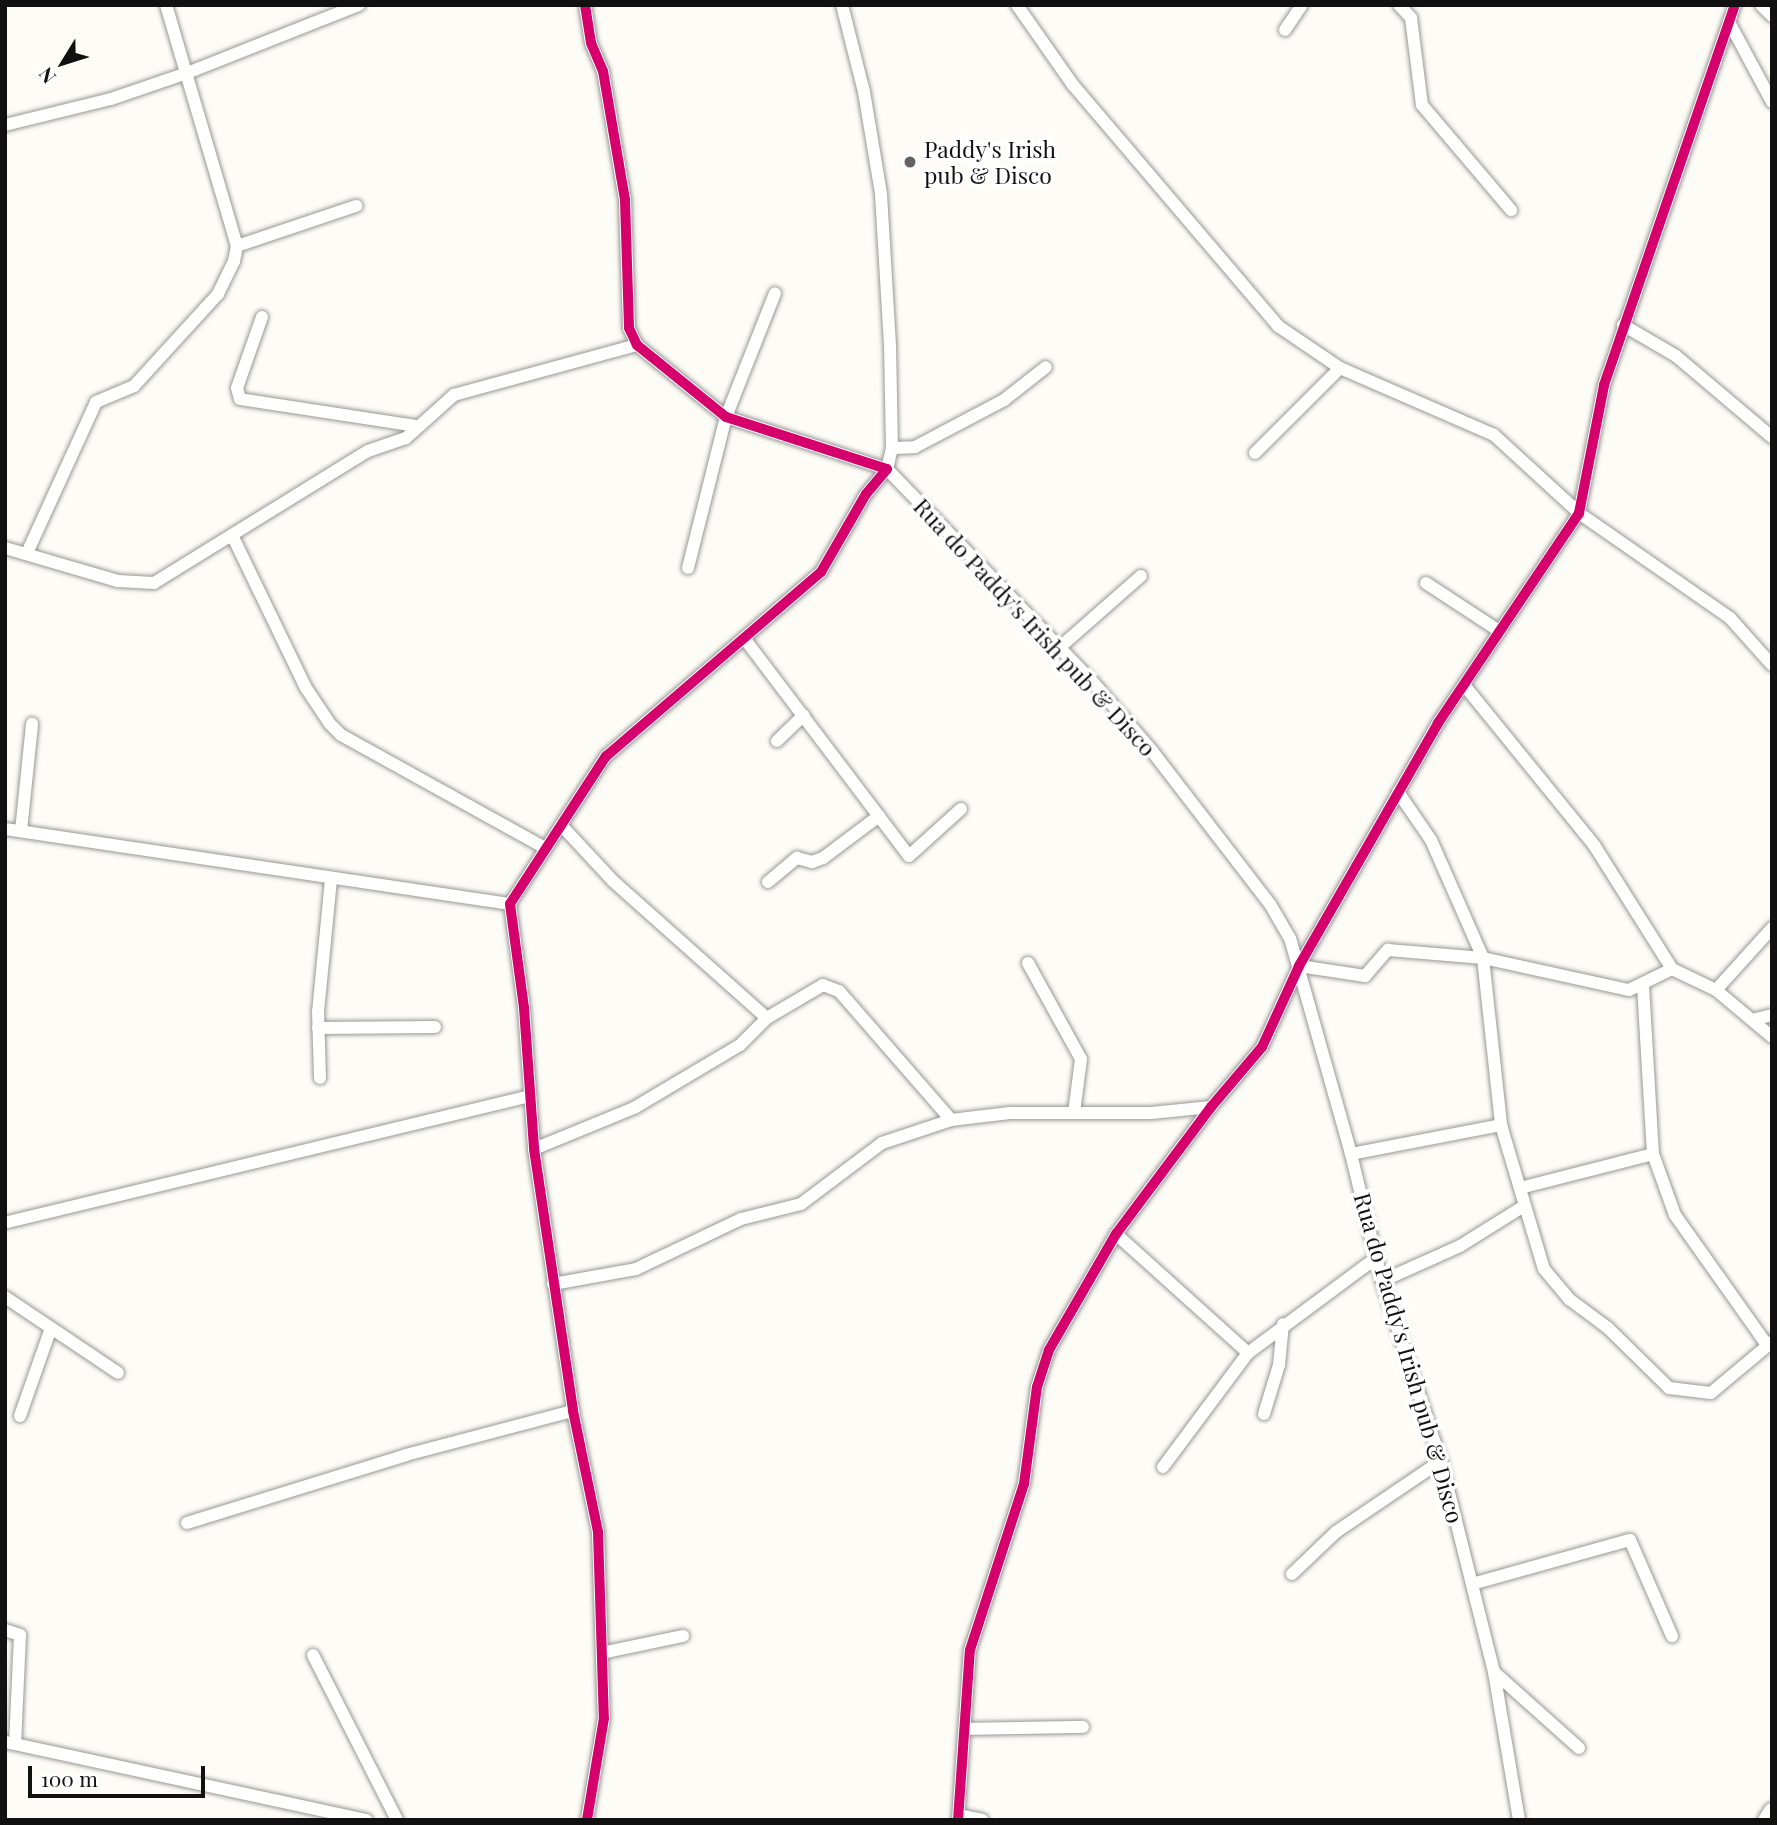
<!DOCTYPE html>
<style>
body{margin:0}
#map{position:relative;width:1777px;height:1825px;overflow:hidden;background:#fdfcf7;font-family:"Playfair Display",serif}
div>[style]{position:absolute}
.roads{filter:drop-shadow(0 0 2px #979795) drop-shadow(0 0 2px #979795)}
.minor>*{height:12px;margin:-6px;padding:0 6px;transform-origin:6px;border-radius:6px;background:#fffffe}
.tertiary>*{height:16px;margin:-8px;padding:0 8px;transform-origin:8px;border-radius:8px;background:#fffffe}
.cycleway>*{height:10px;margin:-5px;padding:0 5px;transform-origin:5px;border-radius:5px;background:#d6006c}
.dots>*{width:19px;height:19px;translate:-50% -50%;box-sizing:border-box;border:4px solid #fff;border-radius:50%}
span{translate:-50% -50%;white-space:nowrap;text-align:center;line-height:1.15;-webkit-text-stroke:7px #fff;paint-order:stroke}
.poi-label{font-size:23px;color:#111}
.left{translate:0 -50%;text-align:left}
.street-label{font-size:23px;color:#111}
.frame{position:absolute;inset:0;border:7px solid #111;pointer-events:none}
.north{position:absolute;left:28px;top:28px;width:70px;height:70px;-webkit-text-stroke:5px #fff;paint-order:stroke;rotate:232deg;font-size:19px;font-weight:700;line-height:28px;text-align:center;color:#111}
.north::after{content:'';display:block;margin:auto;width:24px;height:32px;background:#111;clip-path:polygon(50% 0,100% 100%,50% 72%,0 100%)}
.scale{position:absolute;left:28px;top:1766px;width:177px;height:32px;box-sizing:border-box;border:4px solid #111;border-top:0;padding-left:9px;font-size:21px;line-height:24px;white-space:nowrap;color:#111;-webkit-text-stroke:5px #fff;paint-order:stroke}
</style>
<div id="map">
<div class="roads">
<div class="minor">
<div style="left:585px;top:5px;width:38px;rotate:81deg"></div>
<div style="left:591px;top:43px;width:30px;rotate:67deg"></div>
<div style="left:603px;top:71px;width:131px;rotate:80.3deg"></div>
<div style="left:625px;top:200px;width:128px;rotate:88.2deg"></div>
<div style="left:629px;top:328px;width:19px;rotate:65deg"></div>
<div style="left:637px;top:345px;width:114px;rotate:39deg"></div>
<div style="left:726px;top:417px;width:169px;rotate:17.9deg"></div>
<div style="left:887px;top:469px;width:33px;rotate:130deg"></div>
<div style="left:866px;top:494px;width:90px;rotate:120deg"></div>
<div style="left:821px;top:572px;width:283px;rotate:139.4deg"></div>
<div style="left:606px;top:756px;width:176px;rotate:123deg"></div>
<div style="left:510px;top:904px;width:105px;rotate:82.3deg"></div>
<div style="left:524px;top:1008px;width:141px;rotate:85.9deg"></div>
<div style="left:534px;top:1149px;width:265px;rotate:81.5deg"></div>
<div style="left:573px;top:1411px;width:124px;rotate:78.3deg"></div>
<div style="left:598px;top:1532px;width:186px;rotate:88.2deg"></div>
<div style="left:604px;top:1718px;width:103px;rotate:99.5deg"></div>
<div style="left:842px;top:5px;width:90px;rotate:75.8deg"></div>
<div style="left:864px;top:92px;width:103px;rotate:80.5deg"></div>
<div style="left:881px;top:194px;width:151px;rotate:86.6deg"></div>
<div style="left:890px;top:345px;width:103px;rotate:88.9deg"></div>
<div style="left:892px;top:448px;width:22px;rotate:103deg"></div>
<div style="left:887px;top:469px;width:293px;rotate:46deg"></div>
<div style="left:1091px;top:680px;width:94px;rotate:49.3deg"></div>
<div style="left:1152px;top:751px;width:193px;rotate:52.4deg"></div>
<div style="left:1270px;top:904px;width:39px;rotate:60deg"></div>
<div style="left:1290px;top:938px;width:224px;rotate:74.2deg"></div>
<div style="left:1351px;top:1154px;width:131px;rotate:76.3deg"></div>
<div style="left:1382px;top:1281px;width:189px;rotate:71.9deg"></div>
<div style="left:1441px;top:1461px;width:218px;rotate:75.9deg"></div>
<div style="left:1494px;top:1672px;width:150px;rotate:80.4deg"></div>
<div style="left:1017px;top:5px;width:98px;rotate:55deg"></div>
<div style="left:1073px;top:85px;width:316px;rotate:49.6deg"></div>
<div style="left:1278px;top:326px;width:75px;rotate:34.1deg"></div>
<div style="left:1340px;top:368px;width:168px;rotate:23.5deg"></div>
<div style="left:1494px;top:435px;width:115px;rotate:42.5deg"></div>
<div style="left:1579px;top:513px;width:184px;rotate:34.8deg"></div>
<div style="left:1730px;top:618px;width:63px;rotate:48.2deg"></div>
<div style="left:1399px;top:5px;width:18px;rotate:47deg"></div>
<div style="left:1411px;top:18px;width:88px;rotate:82.8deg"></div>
<div style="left:1422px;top:105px;width:138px;rotate:49.7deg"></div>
<div style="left:1761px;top:5px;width:16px;rotate:45deg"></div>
<div style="left:1729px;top:22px;width:91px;rotate:61.7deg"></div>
<div style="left:1285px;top:30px;width:30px;rotate:-56deg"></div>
<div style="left:5px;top:125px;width:109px;rotate:-13.8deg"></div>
<div style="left:111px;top:99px;width:80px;rotate:-18.9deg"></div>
<div style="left:187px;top:73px;width:185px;rotate:-21.6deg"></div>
<div style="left:237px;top:246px;width:126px;rotate:-18.6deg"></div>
<div style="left:262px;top:317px;width:75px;rotate:109.4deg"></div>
<div style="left:237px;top:388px;width:11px;rotate:75deg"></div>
<div style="left:240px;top:399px;width:178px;rotate:8.7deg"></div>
<div style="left:1623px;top:325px;width:61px;rotate:30.3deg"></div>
<div style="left:1676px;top:356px;width:126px;rotate:40.2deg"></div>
<div style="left:892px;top:448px;width:23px;rotate:-2deg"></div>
<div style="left:915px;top:447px;width:101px;rotate:-27.8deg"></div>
<div style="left:1004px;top:400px;width:53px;rotate:-38.2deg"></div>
<div style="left:1255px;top:453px;width:120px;rotate:-45deg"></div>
<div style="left:232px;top:535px;width:170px;rotate:64.2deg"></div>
<div style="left:306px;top:688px;width:43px;rotate:56.3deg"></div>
<div style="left:330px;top:724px;width:16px;rotate:45deg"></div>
<div style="left:341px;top:735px;width:233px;rotate:29deg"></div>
<div style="left:5px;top:548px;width:118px;rotate:16.3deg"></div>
<div style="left:118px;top:581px;width:36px;rotate:3deg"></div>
<div style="left:154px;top:583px;width:251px;rotate:-31.7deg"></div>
<div style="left:368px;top:451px;width:40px;rotate:-18.9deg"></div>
<div style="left:406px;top:438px;width:64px;rotate:-41.9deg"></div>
<div style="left:454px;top:395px;width:190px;rotate:-15.3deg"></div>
<div style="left:27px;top:553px;width:166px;rotate:-65.4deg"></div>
<div style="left:96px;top:402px;width:41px;rotate:-22.8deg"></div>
<div style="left:134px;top:386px;width:125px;rotate:-47.6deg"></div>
<div style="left:218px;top:294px;width:37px;rotate:-64deg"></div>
<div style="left:234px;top:261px;width:15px;rotate:-79deg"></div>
<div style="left:237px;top:246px;width:251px;rotate:-106.4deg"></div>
<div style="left:688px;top:568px;width:156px;rotate:-75.9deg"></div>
<div style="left:726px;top:417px;width:133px;rotate:-68.4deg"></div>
<div style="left:1426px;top:583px;width:87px;rotate:33.3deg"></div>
<div style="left:744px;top:638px;width:273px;rotate:52.9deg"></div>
<div style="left:909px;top:856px;width:70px;rotate:-42.1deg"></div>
<div style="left:1059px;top:648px;width:109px;rotate:-41.3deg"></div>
<div style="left:1464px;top:685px;width:206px;rotate:50.9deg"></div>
<div style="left:1594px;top:845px;width:146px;rotate:57.8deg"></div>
<div style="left:1672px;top:969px;width:49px;rotate:25.5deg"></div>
<div style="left:1716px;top:990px;width:73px;rotate:40deg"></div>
<div style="left:777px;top:741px;width:37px;rotate:-44deg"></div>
<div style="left:1398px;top:792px;width:58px;rotate:55.5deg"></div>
<div style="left:1431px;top:840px;width:129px;rotate:66.2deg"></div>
<div style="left:1483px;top:958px;width:168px;rotate:83.8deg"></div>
<div style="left:561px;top:825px;width:76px;rotate:47.1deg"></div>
<div style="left:613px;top:881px;width:206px;rotate:41.7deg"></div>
<div style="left:5px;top:829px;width:511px;rotate:8.45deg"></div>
<div style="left:21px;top:831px;width:108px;rotate:-84.1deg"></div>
<div style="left:768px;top:882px;width:38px;rotate:-40deg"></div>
<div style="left:797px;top:858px;width:16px;rotate:15deg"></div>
<div style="left:812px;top:862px;width:12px;rotate:-20deg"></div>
<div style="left:823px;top:858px;width:70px;rotate:-36.9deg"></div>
<div style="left:1028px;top:963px;width:110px;rotate:61.1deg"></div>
<div style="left:1081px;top:1059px;width:54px;rotate:97.4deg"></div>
<div style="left:1299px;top:966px;width:67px;rotate:8.6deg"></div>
<div style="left:1365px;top:976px;width:35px;rotate:-49deg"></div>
<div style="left:1388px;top:950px;width:95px;rotate:4.8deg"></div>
<div style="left:1483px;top:958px;width:149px;rotate:12.4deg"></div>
<div style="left:1629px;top:990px;width:48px;rotate:-26deg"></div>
<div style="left:1643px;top:986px;width:168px;rotate:86.6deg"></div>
<div style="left:1716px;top:990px;width:84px;rotate:-47.9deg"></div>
<div style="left:1756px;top:1019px;width:16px;rotate:-14deg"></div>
<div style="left:318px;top:1028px;width:117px;rotate:-0.5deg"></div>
<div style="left:320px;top:1078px;width:66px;rotate:-91.7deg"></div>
<div style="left:318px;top:1012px;width:134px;rotate:-84.4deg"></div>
<div style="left:534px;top:1149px;width:108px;rotate:-22.3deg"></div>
<div style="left:634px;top:1108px;width:123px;rotate:-30.7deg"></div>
<div style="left:740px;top:1045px;width:38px;rotate:-45deg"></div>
<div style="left:767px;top:1018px;width:65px;rotate:-30.5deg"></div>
<div style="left:823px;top:985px;width:17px;rotate:21deg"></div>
<div style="left:839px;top:991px;width:171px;rotate:49deg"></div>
<div style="left:1351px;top:1154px;width:153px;rotate:-10.9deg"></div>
<div style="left:1501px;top:1125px;width:150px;rotate:73.4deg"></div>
<div style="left:1544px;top:1269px;width:39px;rotate:50deg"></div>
<div style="left:1569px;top:1299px;width:49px;rotate:36.6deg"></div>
<div style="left:1608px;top:1328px;width:86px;rotate:44.5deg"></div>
<div style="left:1669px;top:1388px;width:42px;rotate:6.8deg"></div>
<div style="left:1711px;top:1393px;width:80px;rotate:-39.9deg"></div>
<div style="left:1520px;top:1188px;width:137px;rotate:-14.3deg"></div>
<div style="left:1653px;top:1154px;width:65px;rotate:70.2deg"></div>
<div style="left:1675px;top:1215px;width:159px;rotate:54.7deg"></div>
<div style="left:8px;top:1222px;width:537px;rotate:-13.57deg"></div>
<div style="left:1116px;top:1234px;width:178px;rotate:42deg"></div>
<div style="left:1382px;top:1281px;width:85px;rotate:-24.2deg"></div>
<div style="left:1460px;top:1246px;width:75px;rotate:-32deg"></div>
<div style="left:553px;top:1284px;width:84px;rotate:-10.2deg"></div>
<div style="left:636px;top:1269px;width:116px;rotate:-25.5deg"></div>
<div style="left:741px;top:1219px;width:62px;rotate:-14deg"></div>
<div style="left:801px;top:1204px;width:101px;rotate:-37deg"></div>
<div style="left:882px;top:1143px;width:73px;rotate:-18.4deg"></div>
<div style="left:951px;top:1120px;width:59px;rotate:-6.8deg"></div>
<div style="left:1010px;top:1113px;width:141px"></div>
<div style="left:1151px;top:1113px;width:60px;rotate:-5.7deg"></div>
<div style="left:5px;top:1297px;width:136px;rotate:33.9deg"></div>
<div style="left:1264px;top:1414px;width:51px;rotate:-73deg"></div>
<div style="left:1279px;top:1365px;width:41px;rotate:-84.4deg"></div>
<div style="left:20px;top:1416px;width:93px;rotate:-70.6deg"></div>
<div style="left:1163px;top:1467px;width:142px;rotate:-53.3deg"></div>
<div style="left:1248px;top:1353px;width:159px;rotate:-36.6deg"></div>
<div style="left:187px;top:1523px;width:229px;rotate:-17.2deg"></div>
<div style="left:406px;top:1455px;width:173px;rotate:-14.8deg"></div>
<div style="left:1292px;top:1574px;width:61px;rotate:-43.7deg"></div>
<div style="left:1336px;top:1532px;width:127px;rotate:-34.1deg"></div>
<div style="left:1472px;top:1584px;width:164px;rotate:-15.6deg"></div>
<div style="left:1630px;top:1540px;width:105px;rotate:66.4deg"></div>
<div style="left:5px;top:1630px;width:16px;rotate:18deg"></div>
<div style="left:20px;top:1635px;width:109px;rotate:92.6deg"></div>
<div style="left:602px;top:1653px;width:83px;rotate:-11.9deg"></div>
<div style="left:313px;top:1655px;width:185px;rotate:63deg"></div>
<div style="left:1494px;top:1672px;width:114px;rotate:41.8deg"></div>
<div style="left:966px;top:1729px;width:117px;rotate:-1deg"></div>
<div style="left:5px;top:1742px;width:370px;rotate:12.2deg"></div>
<div style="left:959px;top:1815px;width:24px;rotate:12deg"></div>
<div style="left:958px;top:1820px;width:170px;rotate:-86deg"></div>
<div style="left:970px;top:1650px;width:175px;rotate:-72deg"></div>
<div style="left:1024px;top:1484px;width:98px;rotate:-82.4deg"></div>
<div style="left:1037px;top:1387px;width:39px;rotate:-72deg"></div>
<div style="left:1049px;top:1350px;width:134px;rotate:-60deg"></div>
<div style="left:1116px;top:1234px;width:159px;rotate:-53.2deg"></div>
<div style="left:1211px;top:1107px;width:79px;rotate:-49.6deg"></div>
<div style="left:1262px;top:1047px;width:89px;rotate:-65.4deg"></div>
<div style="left:1299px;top:966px;width:280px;rotate:-60.2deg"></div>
<div style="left:1438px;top:723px;width:253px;rotate:-56.1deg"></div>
<div style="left:1579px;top:513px;width:130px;rotate:-78.9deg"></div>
<div style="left:1604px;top:385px;width:402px;rotate:-71deg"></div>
</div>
<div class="tertiary">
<div style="left:1766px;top:1820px;width:11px;rotate:-56deg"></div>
</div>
</div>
<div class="cycleway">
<div style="left:585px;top:5px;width:38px;rotate:81deg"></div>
<div style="left:591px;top:43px;width:30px;rotate:67deg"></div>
<div style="left:603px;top:71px;width:131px;rotate:80.3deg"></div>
<div style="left:625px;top:200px;width:128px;rotate:88.2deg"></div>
<div style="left:629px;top:328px;width:19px;rotate:65deg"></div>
<div style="left:637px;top:345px;width:114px;rotate:39deg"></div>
<div style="left:726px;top:417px;width:169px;rotate:17.9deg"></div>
<div style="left:887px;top:469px;width:33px;rotate:130deg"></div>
<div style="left:866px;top:494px;width:90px;rotate:120deg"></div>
<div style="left:821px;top:572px;width:283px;rotate:139.4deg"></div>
<div style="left:606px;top:756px;width:176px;rotate:123deg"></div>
<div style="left:510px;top:904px;width:105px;rotate:82.3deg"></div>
<div style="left:524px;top:1008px;width:141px;rotate:85.9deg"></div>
<div style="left:534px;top:1149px;width:265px;rotate:81.5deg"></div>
<div style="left:573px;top:1411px;width:124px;rotate:78.3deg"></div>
<div style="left:598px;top:1532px;width:186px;rotate:88.2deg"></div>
<div style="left:604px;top:1718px;width:103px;rotate:99.5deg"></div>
<div style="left:958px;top:1820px;width:170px;rotate:-86deg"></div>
<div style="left:970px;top:1650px;width:175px;rotate:-72deg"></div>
<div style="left:1024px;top:1484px;width:98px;rotate:-82.4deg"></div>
<div style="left:1037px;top:1387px;width:39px;rotate:-72deg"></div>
<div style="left:1049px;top:1350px;width:134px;rotate:-60deg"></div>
<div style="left:1116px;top:1234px;width:159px;rotate:-53.2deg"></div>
<div style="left:1211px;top:1107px;width:79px;rotate:-49.6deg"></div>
<div style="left:1262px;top:1047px;width:89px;rotate:-65.4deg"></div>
<div style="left:1299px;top:966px;width:280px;rotate:-60.2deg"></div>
<div style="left:1438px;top:723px;width:253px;rotate:-56.1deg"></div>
<div style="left:1579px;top:513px;width:130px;rotate:-78.9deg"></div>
<div style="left:1604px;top:385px;width:402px;rotate:-71deg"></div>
</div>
<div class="dots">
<div style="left:910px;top:162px;background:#646362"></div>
</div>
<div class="poi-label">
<span class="left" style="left:924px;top:162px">Paddy's Irish<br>pub &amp; Disco</span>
</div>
<div class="street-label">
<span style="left:1035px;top:627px;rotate:47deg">Rua do Paddy's Irish pub &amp; Disco</span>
<span style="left:1409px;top:1358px;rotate:74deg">Rua do Paddy's Irish pub &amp; Disco</span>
</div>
<div class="frame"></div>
<div class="north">N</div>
<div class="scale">100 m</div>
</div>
